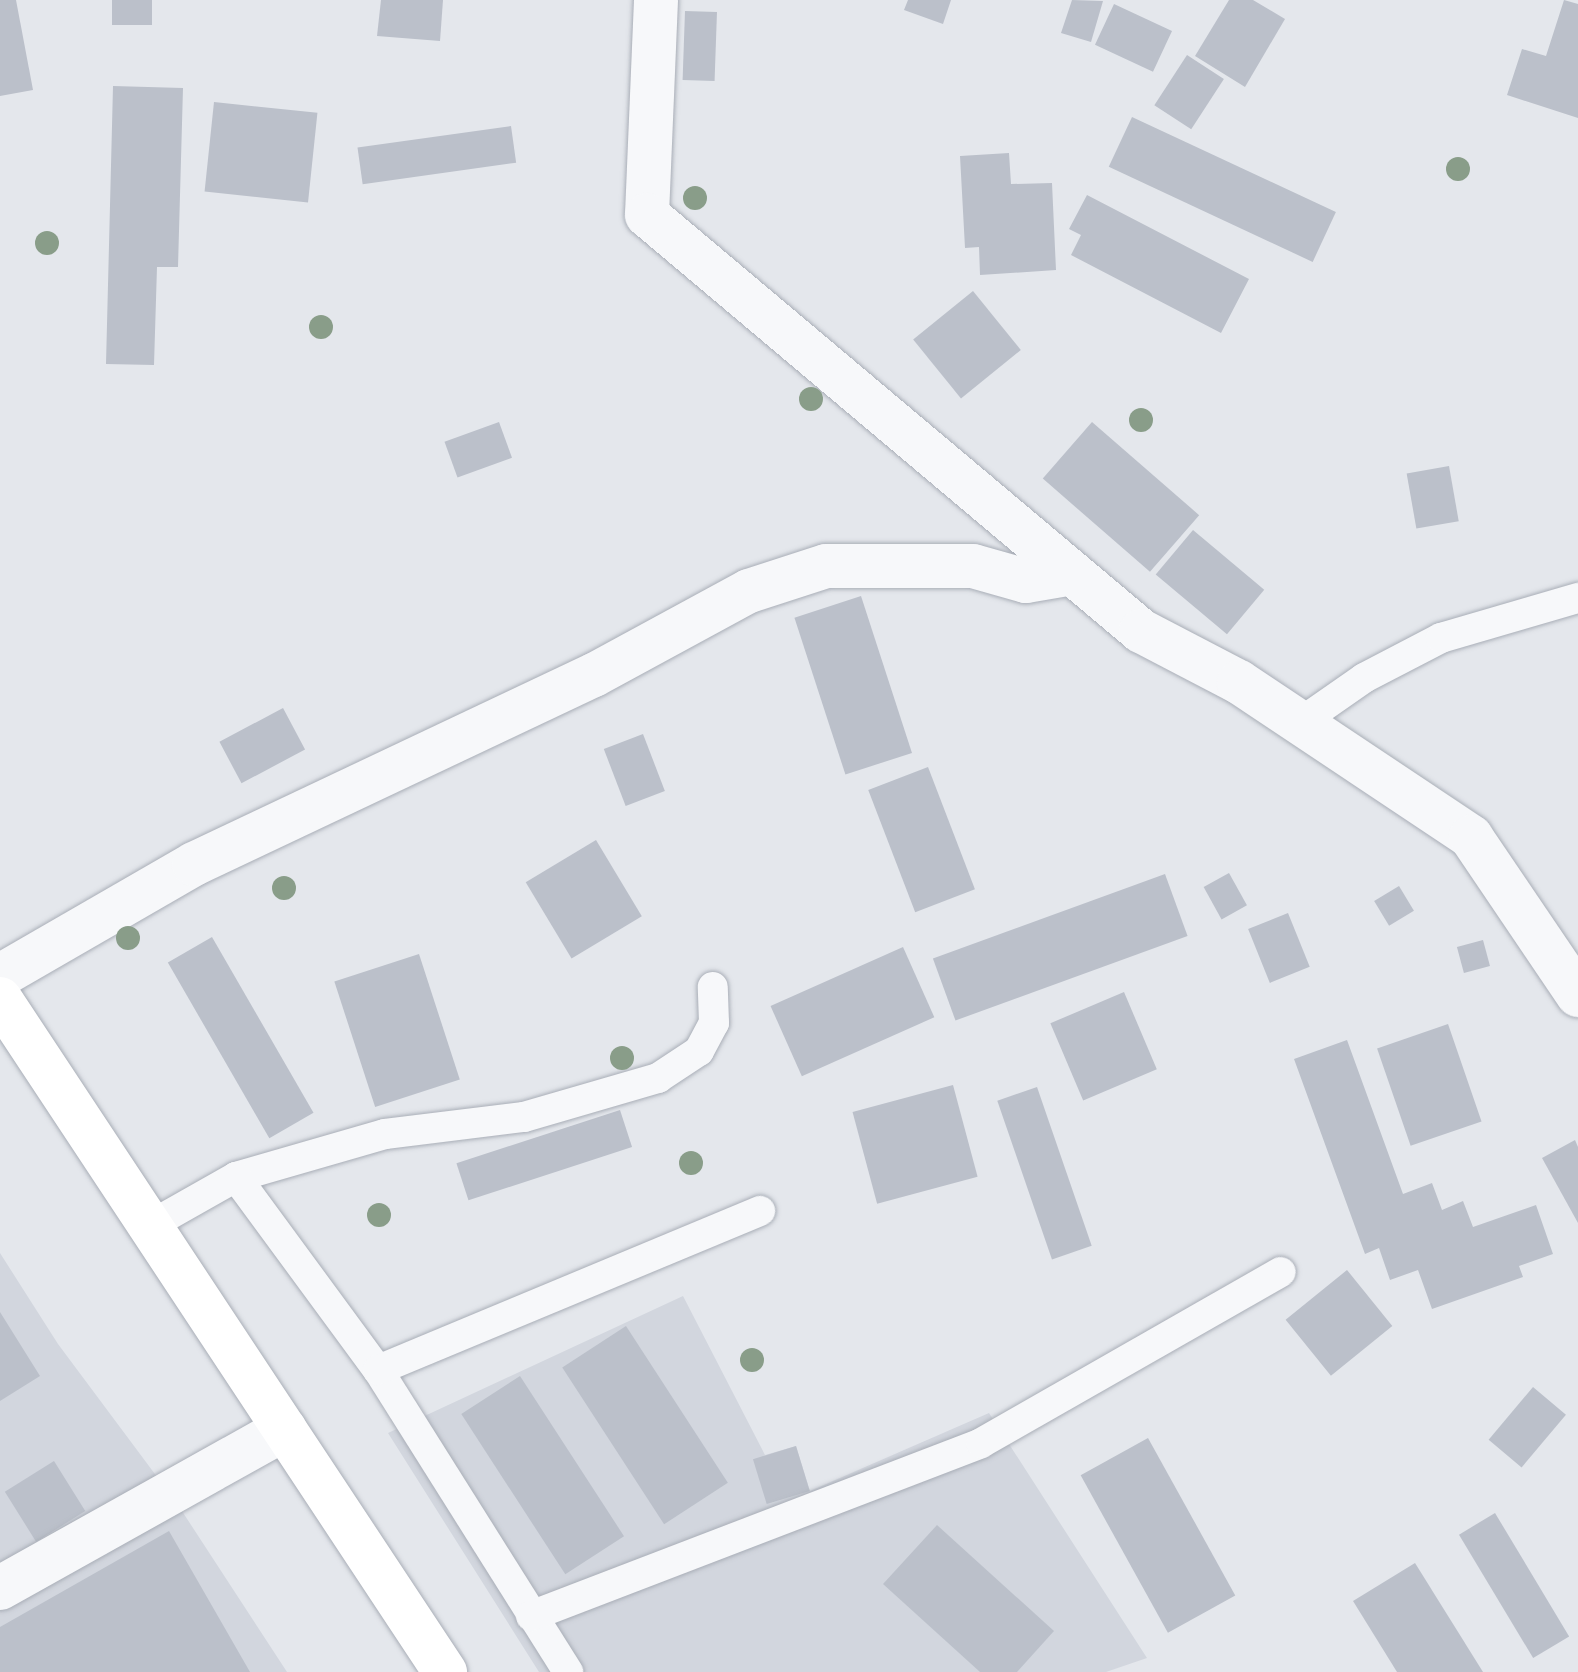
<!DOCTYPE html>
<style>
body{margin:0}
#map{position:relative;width:1578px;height:1672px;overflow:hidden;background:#e4e7ec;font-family:Rubik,sans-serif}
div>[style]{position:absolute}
.built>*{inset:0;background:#d2d6de}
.building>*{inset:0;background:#bbc0ca;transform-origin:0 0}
.roads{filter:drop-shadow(0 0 2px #a9aeb7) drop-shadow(0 0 2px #a9aeb7)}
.service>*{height:30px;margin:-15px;padding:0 15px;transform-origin:15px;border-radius:15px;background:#f7f8fa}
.minor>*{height:44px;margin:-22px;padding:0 22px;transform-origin:22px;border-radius:22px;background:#f7f8fa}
.primary>*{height:44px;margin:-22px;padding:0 22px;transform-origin:22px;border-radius:22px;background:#fff}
.trees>*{width:24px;height:24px;margin:-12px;border-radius:50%;background:#899d89}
span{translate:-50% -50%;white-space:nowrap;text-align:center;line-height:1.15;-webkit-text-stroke:6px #f4f6f9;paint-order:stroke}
</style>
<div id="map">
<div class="built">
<div style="clip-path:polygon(0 1253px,58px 1344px,178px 1505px,287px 1672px,0 1672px)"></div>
<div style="clip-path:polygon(683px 1296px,765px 1455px,796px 1446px,810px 1491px,989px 1413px,1147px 1658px,1106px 1672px,539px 1672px,388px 1433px)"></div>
</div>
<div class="building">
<div style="clip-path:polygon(0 0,16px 0,33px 90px,0 96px)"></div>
<div style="left:112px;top:0;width:40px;height:25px"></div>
<div style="clip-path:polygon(381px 0,443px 0,440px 41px,377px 36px)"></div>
<div style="clip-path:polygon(908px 0,951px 0,943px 24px,904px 10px)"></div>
<div style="clip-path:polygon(1072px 0,1103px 1px,1091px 42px,1061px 33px)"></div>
<div style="clip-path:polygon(1229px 0,1253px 0,1285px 19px,1245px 87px,1195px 56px)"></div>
<div style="clip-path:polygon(1564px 0,1578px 4px,1578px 118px,1507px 95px,1522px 49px,1546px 56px)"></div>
<div style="left:1114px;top:4px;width:64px;height:45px;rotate:25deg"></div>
<div style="left:685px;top:11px;width:32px;height:69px;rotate:2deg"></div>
<div style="left:1187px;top:55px;width:44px;height:60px;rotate:33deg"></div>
<div style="clip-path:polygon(113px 86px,183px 88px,178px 267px,157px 267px,154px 365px,106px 364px)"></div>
<div style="left:214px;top:102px;width:104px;height:90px;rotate:6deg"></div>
<div style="left:1132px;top:117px;width:225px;height:55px;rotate:25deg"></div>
<div style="left:511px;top:126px;width:37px;height:155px;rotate:82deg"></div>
<div style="clip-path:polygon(1009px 153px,1011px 184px,1052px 183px,1056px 270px,980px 275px,979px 247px,965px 248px,960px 156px)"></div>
<div style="clip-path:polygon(1087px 195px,1249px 279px,1221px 333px,1071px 255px,1081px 235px,1069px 229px)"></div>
<div style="left:973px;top:291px;width:76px;height:77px;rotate:51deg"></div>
<div style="left:499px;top:422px;width:38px;height:58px;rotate:70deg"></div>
<div style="left:1092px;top:422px;width:142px;height:75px;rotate:41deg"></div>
<div style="left:1449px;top:466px;width:56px;height:43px;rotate:80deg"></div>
<div style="left:1193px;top:530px;width:93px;height:58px;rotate:40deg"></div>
<div style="left:861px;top:596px;width:165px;height:70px;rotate:72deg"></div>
<div style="left:283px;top:708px;width:47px;height:72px;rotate:62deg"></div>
<div style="left:643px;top:734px;width:61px;height:42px;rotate:69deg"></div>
<div style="left:928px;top:767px;width:131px;height:64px;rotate:69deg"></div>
<div style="left:596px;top:840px;width:89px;height:82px;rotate:59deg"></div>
<div style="left:1229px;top:873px;width:37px;height:29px;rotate:61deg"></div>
<div style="left:1165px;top:874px;width:66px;height:247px;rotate:70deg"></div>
<div style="left:1399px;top:886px;width:29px;height:29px;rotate:59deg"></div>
<div style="left:1288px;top:913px;width:58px;height:43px;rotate:68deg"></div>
<div style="left:212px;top:937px;width:203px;height:51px;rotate:60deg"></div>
<div style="left:1483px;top:940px;width:27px;height:27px;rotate:75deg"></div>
<div style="left:903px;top:947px;width:77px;height:145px;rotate:66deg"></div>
<div style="left:419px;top:954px;width:132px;height:89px;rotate:72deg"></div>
<div style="left:1124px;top:992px;width:84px;height:80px;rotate:67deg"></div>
<div style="left:1448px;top:1024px;width:103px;height:75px;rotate:71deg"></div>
<div style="clip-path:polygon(1347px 1040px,1403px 1194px,1432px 1183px,1442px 1210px,1463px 1201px,1473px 1227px,1536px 1205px,1553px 1254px,1519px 1266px,1523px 1277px,1432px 1309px,1418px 1270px,1390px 1280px,1379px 1248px,1365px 1254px,1294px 1059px)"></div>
<div style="left:953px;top:1085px;width:95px;height:104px;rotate:75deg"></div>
<div style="left:1037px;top:1087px;width:168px;height:42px;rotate:71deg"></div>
<div style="left:620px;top:1110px;width:39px;height:172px;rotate:72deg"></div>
<div style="clip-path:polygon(1575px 1140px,1578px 1147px,1578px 1223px,1542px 1158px)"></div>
<div style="left:1347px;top:1270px;width:72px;height:79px;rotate:51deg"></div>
<div style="clip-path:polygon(0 1312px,40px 1376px,0 1401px)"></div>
<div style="left:626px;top:1326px;width:187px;height:76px;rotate:57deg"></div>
<div style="left:520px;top:1376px;width:191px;height:70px;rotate:57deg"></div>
<div style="left:1533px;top:1387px;width:43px;height:69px;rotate:40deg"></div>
<div style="left:1148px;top:1438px;width:180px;height:77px;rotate:61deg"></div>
<div style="left:796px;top:1446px;width:47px;height:45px;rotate:73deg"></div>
<div style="left:54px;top:1461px;width:59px;height:58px;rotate:58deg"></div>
<div style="left:1495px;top:1513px;width:144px;height:42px;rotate:59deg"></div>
<div style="clip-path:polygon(937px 1525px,1054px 1631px,1017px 1672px,980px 1672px,883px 1584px)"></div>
<div style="clip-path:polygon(169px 1531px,250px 1672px,0 1672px,0 1627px)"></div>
<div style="clip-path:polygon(1415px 1563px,1483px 1672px,1397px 1672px,1353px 1601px)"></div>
</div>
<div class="roads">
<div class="service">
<div style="left:1301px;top:722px;width:77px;rotate:-34.9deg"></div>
<div style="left:1364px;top:678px;width:87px;rotate:-27.5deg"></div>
<div style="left:1441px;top:638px;width:143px;rotate:-16.3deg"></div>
<div style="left:236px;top:1177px;width:155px;rotate:-16.1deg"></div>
<div style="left:385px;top:1134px;width:140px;rotate:-7deg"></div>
<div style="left:524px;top:1117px;width:140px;rotate:-16.2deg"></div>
<div style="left:658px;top:1078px;width:49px;rotate:-33.4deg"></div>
<div style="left:699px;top:1051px;width:32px;rotate:-62deg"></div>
<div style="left:714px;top:1023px;width:36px;rotate:-92deg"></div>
<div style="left:151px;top:1225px;width:98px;rotate:-29.5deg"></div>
<div style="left:236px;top:1177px;width:240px;rotate:53.7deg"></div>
<div style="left:378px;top:1370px;width:357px;rotate:57.8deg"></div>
<div style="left:378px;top:1370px;width:414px;rotate:-22.6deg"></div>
<div style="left:531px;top:1616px;width:482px;rotate:-21deg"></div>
<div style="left:981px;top:1443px;width:345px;rotate:-29.7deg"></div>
</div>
<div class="minor">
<div style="left:656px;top:0;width:215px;rotate:92.4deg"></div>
<div style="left:647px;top:215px;width:646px;rotate:40.1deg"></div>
<div style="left:1141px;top:631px;width:110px;rotate:27.5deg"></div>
<div style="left:1239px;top:682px;width:279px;rotate:33.7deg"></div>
<div style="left:1471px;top:837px;width:191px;rotate:55.9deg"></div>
<div style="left:0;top:976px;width:224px;rotate:-30deg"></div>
<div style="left:194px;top:864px;width:442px;rotate:-25.3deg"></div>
<div style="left:594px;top:675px;width:176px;rotate:-28.5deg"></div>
<div style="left:749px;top:591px;width:81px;rotate:-18deg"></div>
<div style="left:826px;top:566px;width:147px"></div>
<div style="left:973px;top:566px;width:55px;rotate:15.8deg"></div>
<div style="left:1026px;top:581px;width:43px;rotate:-9.5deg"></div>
<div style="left:0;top:1588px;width:326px;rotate:-29.2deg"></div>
</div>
<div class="primary">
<div style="left:0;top:999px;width:807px;rotate:56.53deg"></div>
</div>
</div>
<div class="trees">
<div style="left:1458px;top:169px"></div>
<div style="left:695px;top:198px"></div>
<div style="left:47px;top:243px"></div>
<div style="left:321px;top:327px"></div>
<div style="left:811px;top:399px"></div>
<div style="left:1141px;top:420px"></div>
<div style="left:284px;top:888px"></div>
<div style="left:128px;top:938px"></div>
<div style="left:622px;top:1058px"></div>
<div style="left:691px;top:1163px"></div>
<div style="left:379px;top:1215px"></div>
<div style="left:752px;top:1360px"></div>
</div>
</div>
